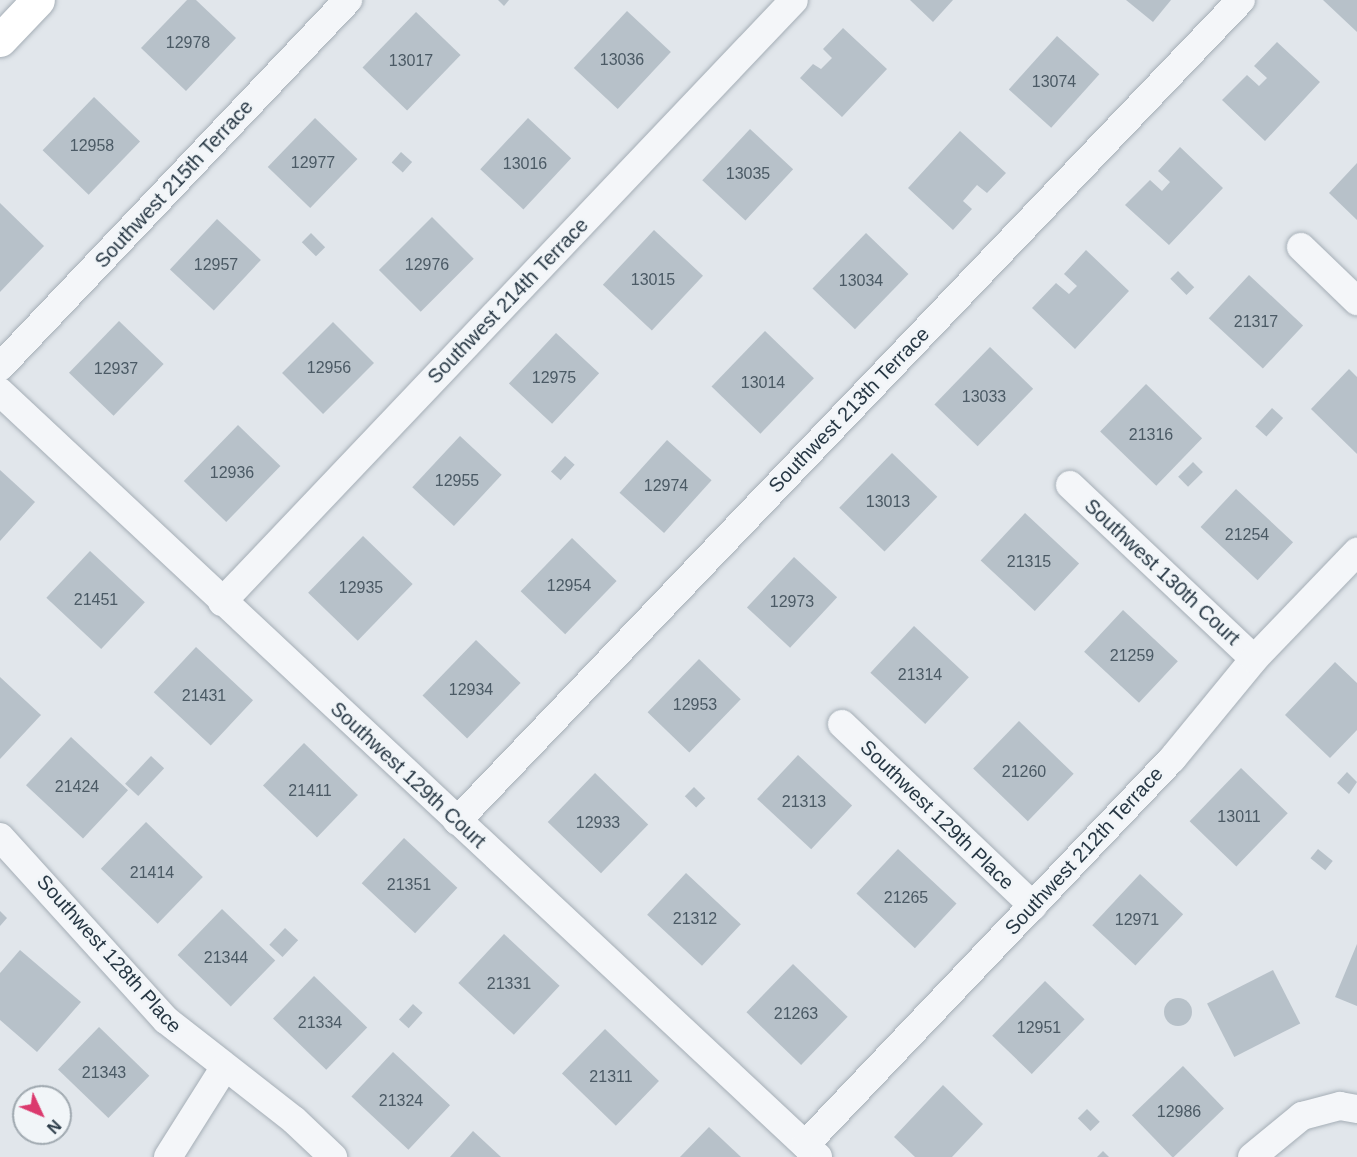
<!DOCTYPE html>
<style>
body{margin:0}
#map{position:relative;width:1357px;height:1157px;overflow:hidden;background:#e1e6eb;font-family:Helvetica,sans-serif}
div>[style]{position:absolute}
.building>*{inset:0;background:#b7c1c9;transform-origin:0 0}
.round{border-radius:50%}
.roads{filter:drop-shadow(0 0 2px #a5aeb6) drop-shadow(0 0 2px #a5aeb6)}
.street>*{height:28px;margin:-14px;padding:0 14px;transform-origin:14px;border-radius:14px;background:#f4f6f9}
.secondary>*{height:33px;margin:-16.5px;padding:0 16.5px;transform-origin:16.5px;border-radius:16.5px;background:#fff}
span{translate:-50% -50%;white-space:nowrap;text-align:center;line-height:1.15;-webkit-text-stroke:5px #f1f5f8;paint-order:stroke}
.number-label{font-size:16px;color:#4b5a65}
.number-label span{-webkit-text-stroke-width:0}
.street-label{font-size:20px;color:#273744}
.north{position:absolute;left:12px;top:1085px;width:60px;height:60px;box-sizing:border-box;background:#f1f5f8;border:2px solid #a0a9b0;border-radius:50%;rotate:134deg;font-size:16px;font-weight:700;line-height:24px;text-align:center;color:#273744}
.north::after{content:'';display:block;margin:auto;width:21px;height:27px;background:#db3a6e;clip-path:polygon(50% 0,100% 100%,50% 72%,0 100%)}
</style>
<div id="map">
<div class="building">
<div style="clip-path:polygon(187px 0,196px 0,236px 38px,186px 91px,141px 48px)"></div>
<div style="clip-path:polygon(498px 0,509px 0,504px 6px)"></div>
<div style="clip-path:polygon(910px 0,953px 0,933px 22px)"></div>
<div style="clip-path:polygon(1126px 0,1171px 0,1153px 22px)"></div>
<div style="clip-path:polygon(1323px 0,1357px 0,1357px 32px)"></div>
<div style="left:627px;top:11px;width:60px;height:78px;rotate:43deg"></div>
<div style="left:416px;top:12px;width:62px;height:77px;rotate:44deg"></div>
<div style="clip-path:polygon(843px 28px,887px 69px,842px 117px,800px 78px,813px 64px,821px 69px,832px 58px,823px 49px)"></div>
<div style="left:1057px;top:36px;width:57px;height:72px;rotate:42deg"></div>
<div style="clip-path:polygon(1277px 42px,1320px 82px,1265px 141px,1222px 100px,1247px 75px,1259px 86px,1267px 78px,1254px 66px)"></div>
<div style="left:94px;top:97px;width:64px;height:74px;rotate:44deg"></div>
<div style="left:315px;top:118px;width:59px;height:68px;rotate:44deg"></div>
<div style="left:528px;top:118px;width:59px;height:70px;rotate:43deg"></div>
<div style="left:750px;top:129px;width:59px;height:70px;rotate:43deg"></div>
<div style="clip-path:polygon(960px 131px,1006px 173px,987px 193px,977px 185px,963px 201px,972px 209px,953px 230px,908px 188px)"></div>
<div style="clip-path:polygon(1180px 147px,1223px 188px,1169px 245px,1125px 205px,1150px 180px,1162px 191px,1170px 182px,1158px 171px)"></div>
<div style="left:401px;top:152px;width:15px;height:14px;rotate:42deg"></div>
<div style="clip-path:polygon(1357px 163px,1357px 220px,1329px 193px)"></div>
<div style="clip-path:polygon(0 203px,44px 246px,0 292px)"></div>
<div style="left:432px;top:217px;width:59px;height:75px;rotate:45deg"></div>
<div style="left:217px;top:219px;width:60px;height:69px;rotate:43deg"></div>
<div style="left:654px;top:230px;width:67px;height:75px;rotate:43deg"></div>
<div style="left:311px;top:233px;width:20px;height:13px;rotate:45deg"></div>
<div style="left:866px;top:233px;width:59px;height:77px;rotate:44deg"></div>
<div style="clip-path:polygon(1086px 250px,1129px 291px,1075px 349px,1032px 308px,1056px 283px,1069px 294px,1077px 286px,1064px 274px)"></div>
<div style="left:1178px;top:271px;width:23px;height:11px;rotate:45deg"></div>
<div style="left:1249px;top:275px;width:74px;height:59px;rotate:43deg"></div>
<div style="left:119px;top:321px;width:62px;height:72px;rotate:44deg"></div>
<div style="left:333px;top:322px;width:58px;height:72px;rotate:45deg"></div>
<div style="left:765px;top:331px;width:68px;height:77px;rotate:44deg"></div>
<div style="left:556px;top:333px;width:59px;height:69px;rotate:43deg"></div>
<div style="left:990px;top:347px;width:60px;height:80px;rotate:44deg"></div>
<div style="clip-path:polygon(1349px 369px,1357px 377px,1357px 454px,1311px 409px)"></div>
<div style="left:1146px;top:384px;width:78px;height:66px;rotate:44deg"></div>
<div style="left:1272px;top:408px;width:15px;height:25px;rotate:42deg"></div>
<div style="left:238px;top:425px;width:59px;height:78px;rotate:44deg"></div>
<div style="left:460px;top:436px;width:57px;height:70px;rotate:43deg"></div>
<div style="left:667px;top:440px;width:60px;height:71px;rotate:42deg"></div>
<div style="left:892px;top:453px;width:63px;height:76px;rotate:44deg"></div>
<div style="left:565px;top:456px;width:13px;height:21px;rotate:42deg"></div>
<div style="left:1193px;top:462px;width:14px;height:21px;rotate:45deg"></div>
<div style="clip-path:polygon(0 470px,35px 502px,0 541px)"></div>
<div style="left:1236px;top:489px;width:78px;height:52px;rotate:43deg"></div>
<div style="left:1025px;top:513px;width:74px;height:65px;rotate:43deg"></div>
<div style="left:363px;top:536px;width:69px;height:79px;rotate:44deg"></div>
<div style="left:572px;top:538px;width:62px;height:74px;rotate:44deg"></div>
<div style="left:90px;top:551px;width:75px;height:64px;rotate:43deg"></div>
<div style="left:794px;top:557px;width:59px;height:69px;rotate:43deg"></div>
<div style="left:1123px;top:610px;width:75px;height:57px;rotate:43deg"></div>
<div style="left:914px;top:626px;width:75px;height:64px;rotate:43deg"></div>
<div style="left:476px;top:640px;width:62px;height:77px;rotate:44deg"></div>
<div style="left:196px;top:647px;width:78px;height:62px;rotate:43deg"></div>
<div style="left:699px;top:659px;width:58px;height:74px;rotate:44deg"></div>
<div style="clip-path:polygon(1335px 662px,1357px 683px,1357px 730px,1330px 758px,1285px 715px)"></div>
<div style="clip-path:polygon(0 677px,41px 715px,0 759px)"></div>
<div style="left:1019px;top:721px;width:76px;height:66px;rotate:44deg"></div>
<div style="left:71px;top:737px;width:78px;height:66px;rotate:43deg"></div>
<div style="left:304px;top:743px;width:75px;height:59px;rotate:44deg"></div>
<div style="left:798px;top:755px;width:74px;height:60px;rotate:43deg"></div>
<div style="left:151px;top:756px;width:18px;height:38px;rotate:43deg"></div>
<div style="left:1241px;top:768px;width:65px;height:74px;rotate:44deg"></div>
<div style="clip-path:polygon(1347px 772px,1357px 782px,1349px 794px,1337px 783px)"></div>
<div style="left:595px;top:773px;width:74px;height:68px;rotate:44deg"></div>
<div style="left:694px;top:787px;width:16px;height:13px;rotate:45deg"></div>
<div style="left:146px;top:822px;width:79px;height:65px;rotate:44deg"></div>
<div style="left:404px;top:838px;width:73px;height:62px;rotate:43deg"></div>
<div style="left:898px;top:849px;width:80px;height:61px;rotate:43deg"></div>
<div style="left:1318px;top:849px;width:19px;height:12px;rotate:39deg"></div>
<div style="left:686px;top:873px;width:75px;height:57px;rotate:43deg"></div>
<div style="left:1140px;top:874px;width:59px;height:70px;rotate:43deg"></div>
<div style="left:222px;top:909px;width:74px;height:64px;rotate:44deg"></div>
<div style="clip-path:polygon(0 911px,7px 918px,0 926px)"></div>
<div style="left:285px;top:928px;width:18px;height:23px;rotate:43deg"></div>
<div style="left:504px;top:934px;width:76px;height:67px;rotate:43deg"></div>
<div style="clip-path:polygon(1357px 944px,1357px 1006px,1335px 997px)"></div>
<div style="clip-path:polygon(20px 950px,81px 1002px,37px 1052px,0 1020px,0 973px)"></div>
<div style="left:793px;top:964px;width:76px;height:67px;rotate:44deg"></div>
<div style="left:1273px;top:970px;width:60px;height:74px;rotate:63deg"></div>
<div style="left:314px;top:976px;width:74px;height:59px;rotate:44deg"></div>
<div style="left:1045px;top:981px;width:55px;height:76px;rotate:44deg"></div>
<div class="round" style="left:1164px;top:998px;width:28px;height:28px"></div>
<div style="left:413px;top:1004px;width:13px;height:21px;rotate:42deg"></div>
<div style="left:99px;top:1027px;width:70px;height:59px;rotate:44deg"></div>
<div style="left:605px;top:1029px;width:75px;height:62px;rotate:44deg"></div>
<div style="left:393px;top:1052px;width:78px;height:61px;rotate:43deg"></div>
<div style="left:1183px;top:1066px;width:59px;height:71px;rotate:46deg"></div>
<div style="clip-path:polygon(943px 1085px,983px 1124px,952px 1157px,915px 1157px,894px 1137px)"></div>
<div style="left:1087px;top:1109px;width:18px;height:13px;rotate:45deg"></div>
<div style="clip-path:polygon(709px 1127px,741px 1157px,680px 1157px)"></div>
<div style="clip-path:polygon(473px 1131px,501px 1157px,450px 1157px)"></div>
<div style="clip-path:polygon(1103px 1151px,1109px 1157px,1097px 1157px)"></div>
</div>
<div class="roads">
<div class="street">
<div style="left:1301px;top:247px;width:78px;rotate:44deg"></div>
<div style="left:0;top:367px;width:506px;rotate:-46.52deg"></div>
<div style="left:0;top:392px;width:1120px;rotate:43.08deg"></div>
<div style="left:1070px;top:485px;width:253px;rotate:43.4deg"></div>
<div style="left:222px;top:602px;width:830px;rotate:-46.46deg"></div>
<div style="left:842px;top:724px;width:264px;rotate:43.6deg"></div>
<div style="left:457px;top:821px;width:1135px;rotate:-46.32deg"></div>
<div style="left:0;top:837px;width:247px;rotate:47.8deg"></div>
<div style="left:166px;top:1020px;width:162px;rotate:38deg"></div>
<div style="left:294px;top:1120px;width:54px;rotate:43.5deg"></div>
<div style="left:805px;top:1145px;width:533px;rotate:-46.45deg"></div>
<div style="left:1172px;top:759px;width:129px;rotate:-50.6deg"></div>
<div style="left:1254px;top:659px;width:149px;rotate:-46.1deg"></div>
<div style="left:168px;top:1157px;width:105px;rotate:-57.8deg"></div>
<div style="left:1252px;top:1157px;width:65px;rotate:-39.4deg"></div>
<div style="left:1302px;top:1116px;width:39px;rotate:-15deg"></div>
<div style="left:1340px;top:1106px;width:17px;rotate:10deg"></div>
</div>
<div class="secondary">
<div style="left:0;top:40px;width:55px;rotate:-46.5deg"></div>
</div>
</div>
<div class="number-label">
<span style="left:188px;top:43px">12978</span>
<span style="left:622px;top:60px">13036</span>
<span style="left:411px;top:61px">13017</span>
<span style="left:1054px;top:82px">13074</span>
<span style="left:92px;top:146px">12958</span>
<span style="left:313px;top:163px">12977</span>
<span style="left:525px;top:164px">13016</span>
<span style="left:748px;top:174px">13035</span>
<span style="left:216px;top:265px">12957</span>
<span style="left:427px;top:265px">12976</span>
<span style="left:653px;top:280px">13015</span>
<span style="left:861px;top:281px">13034</span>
<span style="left:1256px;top:322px">21317</span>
<span style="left:329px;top:368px">12956</span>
<span style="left:116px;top:369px">12937</span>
<span style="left:554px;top:378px">12975</span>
<span style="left:763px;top:383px">13014</span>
<span style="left:984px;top:397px">13033</span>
<span style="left:1151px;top:435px">21316</span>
<span style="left:232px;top:473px">12936</span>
<span style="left:457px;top:481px">12955</span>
<span style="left:666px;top:486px">12974</span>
<span style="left:888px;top:502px">13013</span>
<span style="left:1247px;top:535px">21254</span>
<span style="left:1029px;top:562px">21315</span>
<span style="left:569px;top:586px">12954</span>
<span style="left:361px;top:588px">12935</span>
<span style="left:96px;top:600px">21451</span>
<span style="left:792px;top:602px">12973</span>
<span style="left:1132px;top:656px">21259</span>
<span style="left:920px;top:675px">21314</span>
<span style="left:471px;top:690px">12934</span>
<span style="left:204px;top:696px">21431</span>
<span style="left:695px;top:705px">12953</span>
<span style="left:1024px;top:772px">21260</span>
<span style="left:77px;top:787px">21424</span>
<span style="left:310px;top:791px">21411</span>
<span style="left:804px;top:802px">21313</span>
<span style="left:1239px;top:817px">13011</span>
<span style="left:598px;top:823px">12933</span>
<span style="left:152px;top:873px">21414</span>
<span style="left:409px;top:885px">21351</span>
<span style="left:906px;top:898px">21265</span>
<span style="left:695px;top:919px">21312</span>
<span style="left:1137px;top:920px">12971</span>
<span style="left:226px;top:958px">21344</span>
<span style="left:509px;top:984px">21331</span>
<span style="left:796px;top:1014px">21263</span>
<span style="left:320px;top:1023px">21334</span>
<span style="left:1039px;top:1028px">12951</span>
<span style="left:104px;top:1073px">21343</span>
<span style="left:611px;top:1077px">21311</span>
<span style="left:401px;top:1101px">21324</span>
<span style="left:1179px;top:1112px">12986</span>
</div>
<div class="street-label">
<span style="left:174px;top:184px;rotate:-47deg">Southwest 215th Terrace</span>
<span style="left:508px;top:301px;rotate:-46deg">Southwest 214th Terrace</span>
<span style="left:849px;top:410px;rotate:-46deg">Southwest 213th Terrace</span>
<span style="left:1162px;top:572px;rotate:43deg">Southwest 130th Court</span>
<span style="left:408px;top:775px;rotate:43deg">Southwest 129th Court</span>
<span style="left:937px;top:815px;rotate:44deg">Southwest 129th Place</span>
<span style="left:1084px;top:851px;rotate:-47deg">Southwest 212th Terrace</span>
<span style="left:109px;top:954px;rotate:48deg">Southwest 128th Place</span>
</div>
<div class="north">N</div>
</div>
